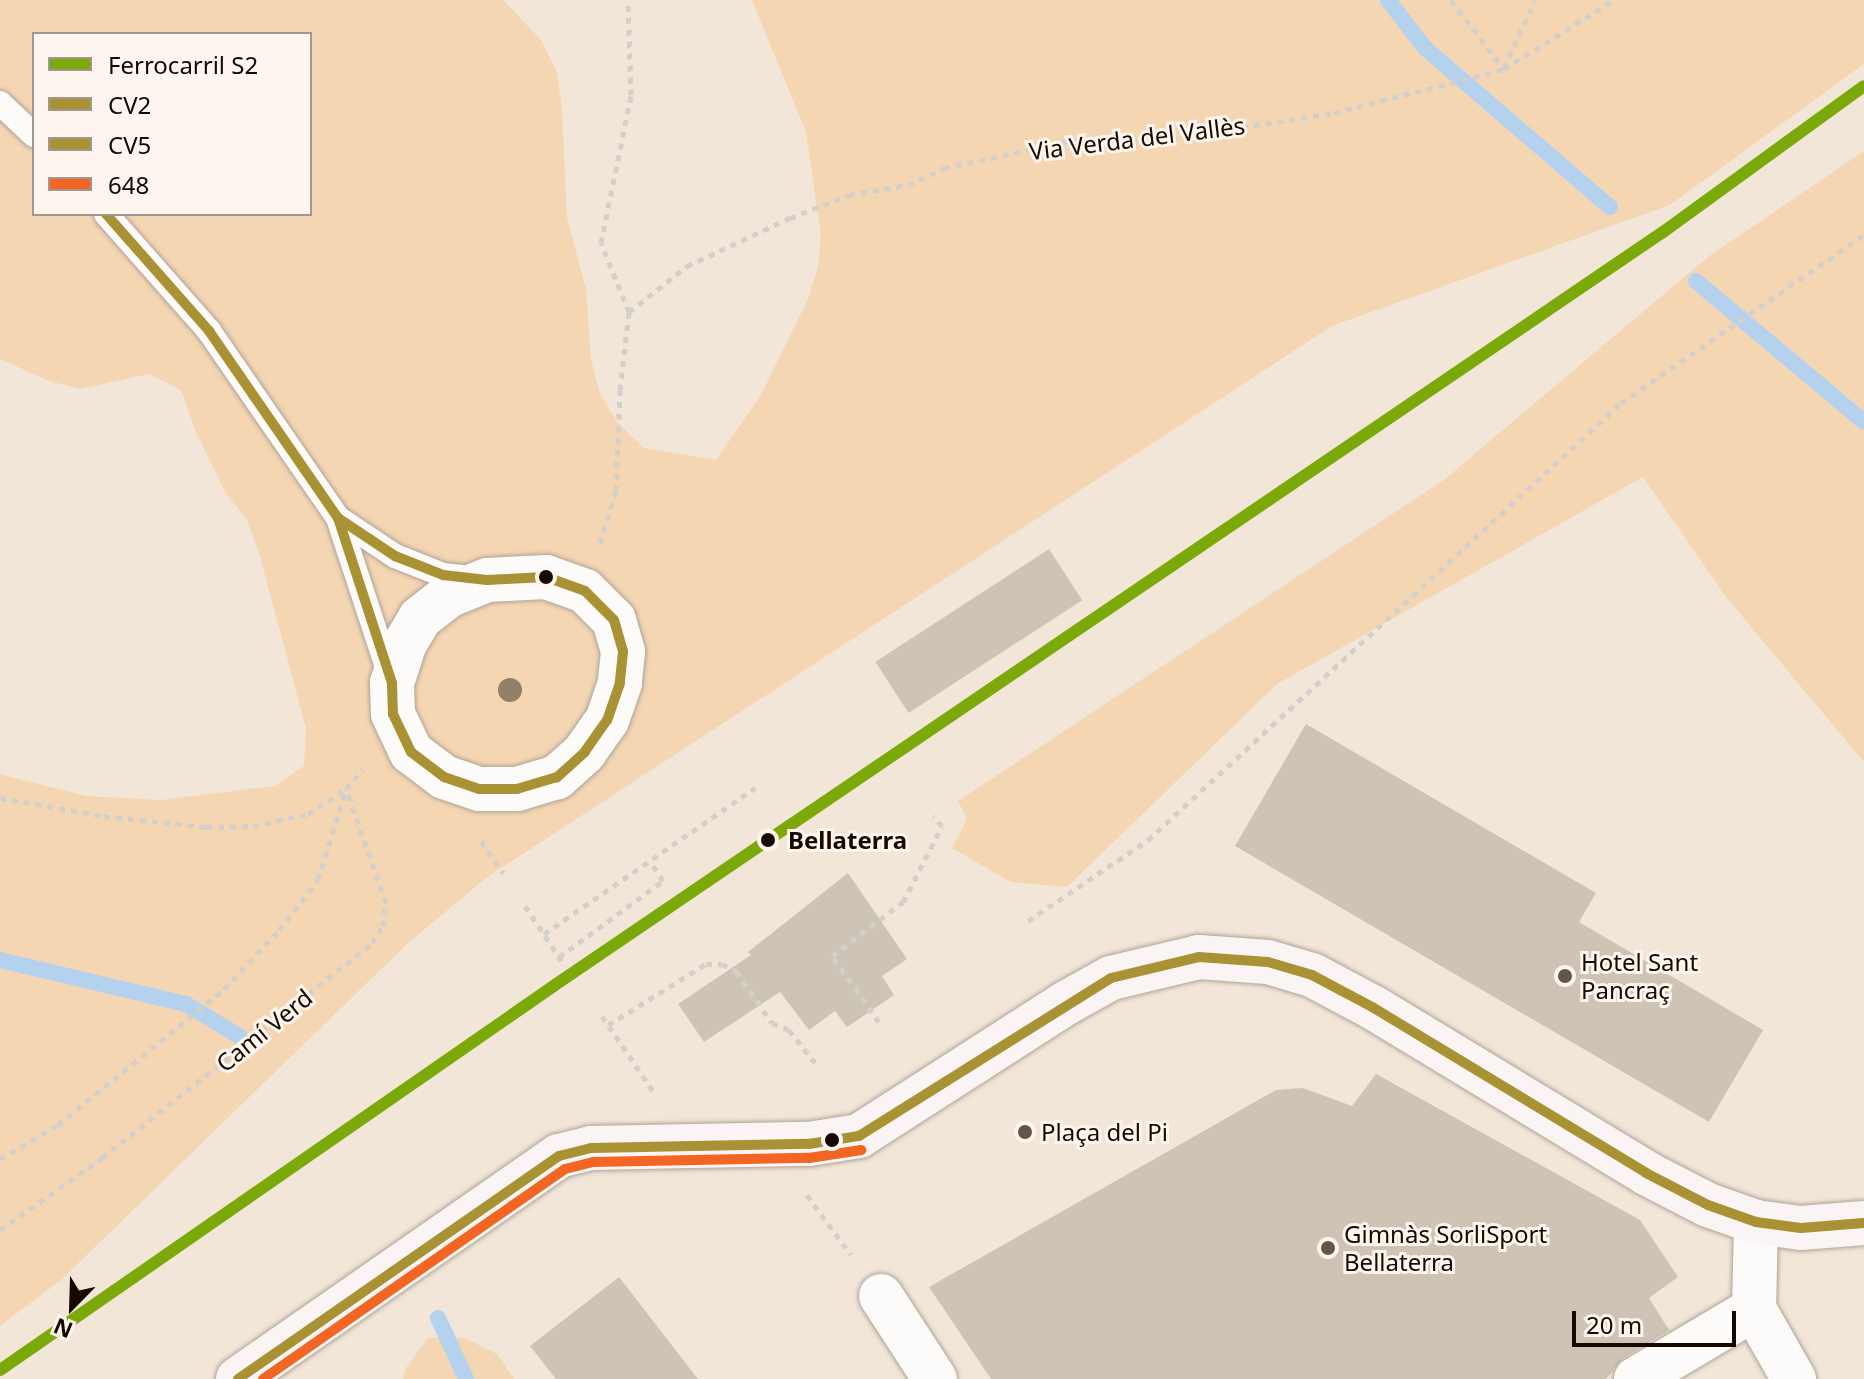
<!DOCTYPE html>
<meta charset="utf-8">
<style>
body{margin:0}
#map{position:relative;width:1864px;height:1379px;overflow:hidden;background:#f2e6d8;font-family:"Noto Sans",sans-serif}
div>[style]{position:absolute}
.green>*{inset:0;background:#f5d6b3}
.stream>*{height:16px;margin:-8px;padding:0 8px;transform-origin:8px;border-radius:8px;background:#b4d2ee}
.building>*{inset:0;background:#cec4b5;transform-origin:0 0}
.path>*{height:5px;margin-top:-2.5px;transform-origin:0;background:repeating-linear-gradient(90deg,#d3cfcb 0 6px,transparent 0 12px)}
.roads{filter:drop-shadow(0 0 2px #afa497) drop-shadow(0 0 2px #afa497)}
.lane>*{height:24px;margin:-12px;padding:0 12px;transform-origin:12px;border-radius:12px;background:#fdfbf9}
.street>*{height:44px;margin:-22px;padding:0 22px;transform-origin:22px;border-radius:22px;background:#fdfbf9}
.secondary>*{height:44px;margin:-22px;padding:0 22px;transform-origin:22px;border-radius:22px;background:#faf5f4}
.bus-1>*{height:10px;margin:-5px;padding:0 5px;transform-origin:5px;border-radius:5px;background:#a99233}
.bus-2>*{height:10px;margin:-5px;padding:0 5px;transform-origin:5px;border-radius:5px;background:#a99233}
.bus-3>*{height:10px;margin:-5px;padding:0 5px;transform-origin:5px;border-radius:5px;background:#f26522}
.rail-1>*{height:12px;margin:-6px;padding:0 6px;transform-origin:6px;border-radius:6px;background:#7ca90a}
.trees>*{width:24px;height:24px;margin:-12px;border-radius:50%;background:#917f69}
.dots>*{width:22px;height:22px;translate:-50% -50%;box-sizing:border-box;border:4px solid #fef6ee;border-radius:50%}
span{translate:-50% -50%;white-space:nowrap;text-align:center;line-height:1.15;-webkit-text-stroke:6px #fef6ee;paint-order:stroke}
.street-label{font-size:24px;color:#150900}
.stop-label{font-size:24px;color:#150900;font-weight:700}
.left{translate:0 -50%;text-align:left}
.poi-label{font-size:24px;color:#150900}
.legend{position:absolute;left:32px;top:32px;width:280px;height:184px;box-sizing:border-box;background:#fef6ee;border:2px solid #a1978f;margin:0;padding:10px 14px;list-style:none;font-size:24px;color:#150900}
.legend li{display:flex;align-items:center;gap:16px;height:40px}
.legend b{width:40px;border:2px solid #a1978f}
.north{position:absolute;left:32px;top:1267px;width:80px;height:80px;-webkit-text-stroke:6px #fef6ee;paint-order:stroke;rotate:203deg;font-size:22px;font-weight:700;line-height:32px;text-align:center;color:#150900}
.north::after{content:'';display:block;margin:auto;width:28px;height:36px;background:#150900;clip-path:polygon(50% 0,100% 100%,50% 72%,0 100%)}
.scale{position:absolute;left:1572px;top:1311px;width:164px;height:36px;box-sizing:border-box;border:4px solid #150900;border-top:0;padding-left:10px;font-size:24px;line-height:28px;white-space:nowrap;color:#150900;-webkit-text-stroke:6px #fef6ee;paint-order:stroke}
</style>
<div id="map">
<div class="green">
<div style="clip-path:polygon(evenodd,0 0,503px 0,541px 40px,557px 72px,562px 109px,567px 218px,586px 289px,591px 359px,600px 394px,618px 423px,644px 448px,716px 460px,761px 395px,808px 299px,818px 267px,821px 236px,806px 132px,752px 0,1864px 0,1864px 64px,1670px 205px,1332px 326px,486px 878px,408px 943px,61px 1280px,0 1326px,0 774px,86px 796px,161px 800px,275px 786px,304px 766px,306px 728px,259px 553px,247px 520px,225px 492px,196px 432px,181px 390px,149px 374px,80px 389px,49px 381px,0 359px,0 0,34px 34px,310px 34px,310px 214px,34px 214px,34px 34px)"></div>
<div style="clip-path:polygon(1864px 151px,1864px 762px,1726px 597px,1643px 477px,1277px 684px,1067px 887px,1011px 882px,952px 848px,967px 819px,958px 801px,1445px 479px,1709px 256px)"></div>
<div style="clip-path:polygon(428px 1338px,465px 1338px,497px 1354px,514px 1379px,403px 1379px,406px 1368px)"></div>
</div>
<div class="stream">
<div style="left:1388px;top:0;width:61px;rotate:52.4deg"></div>
<div style="left:1425px;top:48px;width:244px;rotate:40.7deg"></div>
<div style="left:1696px;top:281px;width:219px;rotate:40deg"></div>
<div style="left:0;top:960px;width:191px;rotate:13.3deg"></div>
<div style="left:186px;top:1004px;width:62px;rotate:31.1deg"></div>
<div style="left:438px;top:1318px;width:67px;rotate:65.3deg"></div>
</div>
<div class="building">
<div style="left:1049px;top:549px;width:61px;height:207px;rotate:57deg"></div>
<div style="clip-path:polygon(1306px 724px,1596px 893px,1579px 922px,1763px 1030px,1709px 1122px,1235px 846px)"></div>
<div style="clip-path:polygon(848px 873px,907px 959px,882px 976px,894px 995px,847px 1027px,835px 1011px,809px 1030px,780px 992px,704px 1042px,678px 1004px,751px 955px,748px 952px)"></div>
<div style="clip-path:polygon(1376px 1074px,1640px 1220px,1678px 1277px,1649px 1298px,1669px 1330px,1623px 1358px,1606px 1379px,991px 1379px,929px 1287px,1276px 1090px,1303px 1088px,1352px 1106px)"></div>
<div style="clip-path:polygon(619px 1277px,698px 1379px,556px 1379px,530px 1346px)"></div>
</div>
<div class="path">
<div style="left:1451px;top:0;width:87px;rotate:52.5deg"></div>
<div style="left:1504px;top:68px;width:75px;rotate:-65.5deg"></div>
<div style="left:629px;top:312px;width:74px;rotate:-38.4deg"></div>
<div style="left:687px;top:266px;width:114px;rotate:-25deg"></div>
<div style="left:790px;top:218px;width:63px;rotate:-21.3deg"></div>
<div style="left:849px;top:195px;width:60px;rotate:-9.6deg"></div>
<div style="left:908px;top:185px;width:40px;rotate:-25deg"></div>
<div style="left:944px;top:168px;width:130px;rotate:-12deg"></div>
<div style="left:1071px;top:141px;width:76px;rotate:0.8deg"></div>
<div style="left:1147px;top:142px;width:189px;rotate:-8.8deg"></div>
<div style="left:1334px;top:113px;width:176px;rotate:-14.5deg"></div>
<div style="left:1504px;top:69px;width:130px;rotate:-32.1deg"></div>
<div style="left:600px;top:543px;width:54px;rotate:-72.9deg"></div>
<div style="left:616px;top:491px;width:101px;rotate:-87.7deg"></div>
<div style="left:620px;top:390px;width:79px;rotate:-83.4deg"></div>
<div style="left:629px;top:312px;width:74px;rotate:-112.1deg"></div>
<div style="left:601px;top:243px;width:151px;rotate:-78.5deg"></div>
<div style="left:631px;top:95px;width:95px;rotate:-91.8deg"></div>
<div style="left:0;top:798px;width:106px;rotate:9.8deg"></div>
<div style="left:104px;top:816px;width:103px;rotate:6.2deg"></div>
<div style="left:206px;top:827px;width:47px;rotate:-1.2deg"></div>
<div style="left:253px;top:826px;width:56px;rotate:-12.3deg"></div>
<div style="left:308px;top:814px;width:45px;rotate:-33.3deg"></div>
<div style="left:346px;top:789px;width:26px;rotate:-50deg"></div>
<div style="left:481px;top:841px;width:39px;rotate:55deg"></div>
<div style="left:525px;top:906px;width:69px;rotate:56.3deg"></div>
<div style="left:1028px;top:921px;width:145px;rotate:-34deg"></div>
<div style="left:1148px;top:840px;width:644px;rotate:-42.73deg"></div>
<div style="left:1621px;top:403px;width:295px;rotate:-34.7deg"></div>
<div style="left:544px;top:934px;width:257px;rotate:-34.7deg"></div>
<div style="left:559px;top:957px;width:129px;rotate:-36.2deg"></div>
<div style="left:663px;top:881px;width:24px;rotate:-123deg"></div>
<div style="left:602px;top:1016px;width:91px;rotate:55.8deg"></div>
<div style="left:879px;top:1022px;width:81px;rotate:-125.5deg"></div>
<div style="left:832px;top:956px;width:89px;rotate:-37.3deg"></div>
<div style="left:903px;top:902px;width:85px;rotate:-62.8deg"></div>
<div style="left:942px;top:826px;width:13px;rotate:-129deg"></div>
<div style="left:608px;top:1025px;width:115px;rotate:-31.9deg"></div>
<div style="left:706px;top:964px;width:16px"></div>
<div style="left:722px;top:964px;width:16px;rotate:27deg"></div>
<div style="left:736px;top:971px;width:63px;rotate:55.3deg"></div>
<div style="left:772px;top:1023px;width:18px;rotate:22deg"></div>
<div style="left:789px;top:1030px;width:43px;rotate:51.5deg"></div>
<div style="left:0;top:1159px;width:67px;rotate:-30.4deg"></div>
<div style="left:58px;top:1125px;width:215px;rotate:-39.3deg"></div>
<div style="left:224px;top:989px;width:81px;rotate:-47deg"></div>
<div style="left:279px;top:930px;width:63px;rotate:-52deg"></div>
<div style="left:318px;top:880px;width:94px;rotate:-72.7deg"></div>
<div style="left:807px;top:1195px;width:74px;rotate:53.7deg"></div>
<div style="left:0;top:1230px;width:125px;rotate:-35.2deg"></div>
<div style="left:102px;top:1158px;width:345px;rotate:-38.5deg"></div>
<div style="left:372px;top:943px;width:20px;rotate:-57deg"></div>
<div style="left:383px;top:926px;width:23px;rotate:-83deg"></div>
<div style="left:386px;top:903px;width:121px;rotate:-109.3deg"></div>
</div>
<div class="roads">
<div class="lane">
<div style="left:0;top:103px;width:47px;rotate:43.3deg"></div>
<div style="left:106px;top:214px;width:156px;rotate:48.6deg"></div>
<div style="left:209px;top:331px;width:227px;rotate:55.4deg"></div>
<div style="left:338px;top:518px;width:166px;rotate:71.8deg"></div>
<div style="left:338px;top:518px;width:69px;rotate:33.7deg"></div>
<div style="left:395px;top:556px;width:52px;rotate:21.6deg"></div>
<div style="left:443px;top:575px;width:29px;rotate:6deg"></div>
</div>
<div class="street">
<div style="left:546px;top:577px;width:41px;rotate:19.7deg"></div>
<div style="left:585px;top:591px;width:41px;rotate:45deg"></div>
<div style="left:614px;top:620px;width:33px;rotate:74deg"></div>
<div style="left:623px;top:652px;width:31px;rotate:96deg"></div>
<div style="left:620px;top:683px;width:39px;rotate:109deg"></div>
<div style="left:607px;top:720px;width:39px;rotate:125deg"></div>
<div style="left:585px;top:752px;width:38px;rotate:138deg"></div>
<div style="left:557px;top:777px;width:42px;rotate:163.3deg"></div>
<div style="left:517px;top:789px;width:38px;rotate:180deg"></div>
<div style="left:479px;top:789px;width:37px;rotate:-161deg"></div>
<div style="left:444px;top:777px;width:41px;rotate:-142.9deg"></div>
<div style="left:411px;top:752px;width:42px;rotate:-115.3deg"></div>
<div style="left:393px;top:714px;width:31px;rotate:-92deg"></div>
<div style="left:392px;top:683px;width:40px;rotate:-72deg"></div>
<div style="left:404px;top:645px;width:31px;rotate:-59deg"></div>
<div style="left:420px;top:618px;width:36px;rotate:-38deg"></div>
<div style="left:448px;top:596px;width:42px;rotate:-22.3deg"></div>
<div style="left:487px;top:580px;width:59px;rotate:-2.9deg"></div>
<div style="left:1756px;top:1222px;width:87px;rotate:91.3deg"></div>
<div style="left:1754px;top:1309px;width:81px;rotate:60.3deg"></div>
<div style="left:881px;top:1296px;width:99px;rotate:57deg"></div>
<div style="left:1636px;top:1379px;width:137px;rotate:-30.7deg"></div>
</div>
<div class="secondary">
<div style="left:238px;top:1379px;width:391px;rotate:-34.8deg"></div>
<div style="left:559px;top:1156px;width:33px;rotate:-14deg"></div>
<div style="left:591px;top:1148px;width:218px;rotate:-1.1deg"></div>
<div style="left:809px;top:1144px;width:51px;rotate:-9.1deg"></div>
<div style="left:859px;top:1136px;width:246px;rotate:-32.7deg"></div>
<div style="left:1066px;top:1003px;width:51px;rotate:-29.1deg"></div>
<div style="left:1111px;top:978px;width:90px;rotate:-13.4deg"></div>
<div style="left:1199px;top:957px;width:69px;rotate:4.1deg"></div>
<div style="left:1268px;top:962px;width:46px;rotate:16.5deg"></div>
<div style="left:1312px;top:975px;width:70px;rotate:28deg"></div>
<div style="left:1374px;top:1008px;width:318px;rotate:31.2deg"></div>
<div style="left:1646px;top:1173px;width:70px;rotate:27.3deg"></div>
<div style="left:1708px;top:1205px;width:51px;rotate:19.5deg"></div>
<div style="left:1756px;top:1222px;width:45px;rotate:7.6deg"></div>
<div style="left:1801px;top:1228px;width:63px;rotate:-4.5deg"></div>
</div>
</div>
<div class="bus-1">
<div style="left:238px;top:1379px;width:391px;rotate:-34.8deg"></div>
<div style="left:559px;top:1156px;width:33px;rotate:-14deg"></div>
<div style="left:591px;top:1148px;width:218px;rotate:-1.1deg"></div>
<div style="left:809px;top:1144px;width:51px;rotate:-9.1deg"></div>
<div style="left:859px;top:1136px;width:297px;rotate:-32.1deg"></div>
<div style="left:1111px;top:978px;width:90px;rotate:-13.4deg"></div>
<div style="left:1199px;top:957px;width:69px;rotate:4.1deg"></div>
<div style="left:1268px;top:962px;width:46px;rotate:16.5deg"></div>
<div style="left:1312px;top:975px;width:70px;rotate:28deg"></div>
<div style="left:1374px;top:1008px;width:318px;rotate:31.2deg"></div>
<div style="left:1646px;top:1173px;width:70px;rotate:27.3deg"></div>
<div style="left:1708px;top:1205px;width:51px;rotate:19.5deg"></div>
<div style="left:1756px;top:1222px;width:45px;rotate:7.6deg"></div>
<div style="left:1801px;top:1228px;width:63px;rotate:-4.5deg"></div>
</div>
<div class="bus-2">
<div style="left:106px;top:214px;width:156px;rotate:48.6deg"></div>
<div style="left:209px;top:331px;width:227px;rotate:55.4deg"></div>
<div style="left:338px;top:518px;width:69px;rotate:33.7deg"></div>
<div style="left:395px;top:556px;width:52px;rotate:21.6deg"></div>
<div style="left:443px;top:575px;width:44px;rotate:6.5deg"></div>
<div style="left:487px;top:580px;width:59px;rotate:-2.9deg"></div>
<div style="left:546px;top:577px;width:41px;rotate:19.7deg"></div>
<div style="left:585px;top:591px;width:41px;rotate:45deg"></div>
<div style="left:614px;top:620px;width:33px;rotate:74deg"></div>
<div style="left:623px;top:652px;width:31px;rotate:96deg"></div>
<div style="left:620px;top:683px;width:39px;rotate:109deg"></div>
<div style="left:607px;top:720px;width:39px;rotate:125deg"></div>
<div style="left:585px;top:752px;width:38px;rotate:138deg"></div>
<div style="left:557px;top:777px;width:42px;rotate:163.3deg"></div>
<div style="left:517px;top:789px;width:38px;rotate:180deg"></div>
<div style="left:479px;top:789px;width:37px;rotate:-161deg"></div>
<div style="left:444px;top:777px;width:41px;rotate:-142.9deg"></div>
<div style="left:411px;top:752px;width:42px;rotate:-115.3deg"></div>
<div style="left:393px;top:714px;width:31px;rotate:-92deg"></div>
<div style="left:392px;top:683px;width:174px;rotate:-108.1deg"></div>
</div>
<div class="bus-3">
<div style="left:263px;top:1379px;width:368px;rotate:-34.8deg"></div>
<div style="left:565px;top:1169px;width:29px;rotate:-14deg"></div>
<div style="left:593px;top:1162px;width:216px;rotate:-1.1deg"></div>
<div style="left:809px;top:1158px;width:53px;rotate:-8.7deg"></div>
</div>
<div class="rail-1">
<div style="left:0;top:1370px;width:675px;rotate:-34.75deg"></div>
<div style="left:555px;top:985px;width:1340px;rotate:-34.2deg"></div>
<div style="left:1663px;top:232px;width:248px;rotate:-36deg"></div>
</div>
<div class="trees">
<div style="left:510px;top:690px"></div>
</div>
<div class="dots">
<div style="left:546px;top:577px;background:#150900"></div>
<div style="left:768px;top:840px;background:#150900"></div>
<div style="left:1565px;top:976px;background:#62564c"></div>
<div style="left:1025px;top:1132px;background:#62564c"></div>
<div style="left:832px;top:1140px;background:#150900"></div>
<div style="left:1328px;top:1248px;background:#62564c"></div>
</div>
<div class="street-label">
<span style="left:1137px;top:138px;rotate:-7deg">Via Verda del Vallès</span>
<span style="left:264px;top:1030px;rotate:-39deg">Camí Verd</span>
</div>
<div class="stop-label">
<span class="left" style="left:788px;top:840px">Bellaterra</span>
</div>
<div class="poi-label">
<span class="left" style="left:1581px;top:976px">Hotel Sant<br>Pancraç</span>
<span class="left" style="left:1041px;top:1132px">Plaça del Pi</span>
<span class="left" style="left:1344px;top:1248px">Gimnàs SorliSport<br>Bellaterra</span>
</div>
<ul class="legend">
<li><b style="height:10px;background:#7ca90a"></b>Ferrocarril S2</li>
<li><b style="height:10px;background:#a99233"></b>CV2</li>
<li><b style="height:10px;background:#a99233"></b>CV5</li>
<li><b style="height:10px;background:#f26522"></b>648</li>
</ul>
<div class="north">N</div>
<div class="scale">20 m</div>
</div>
